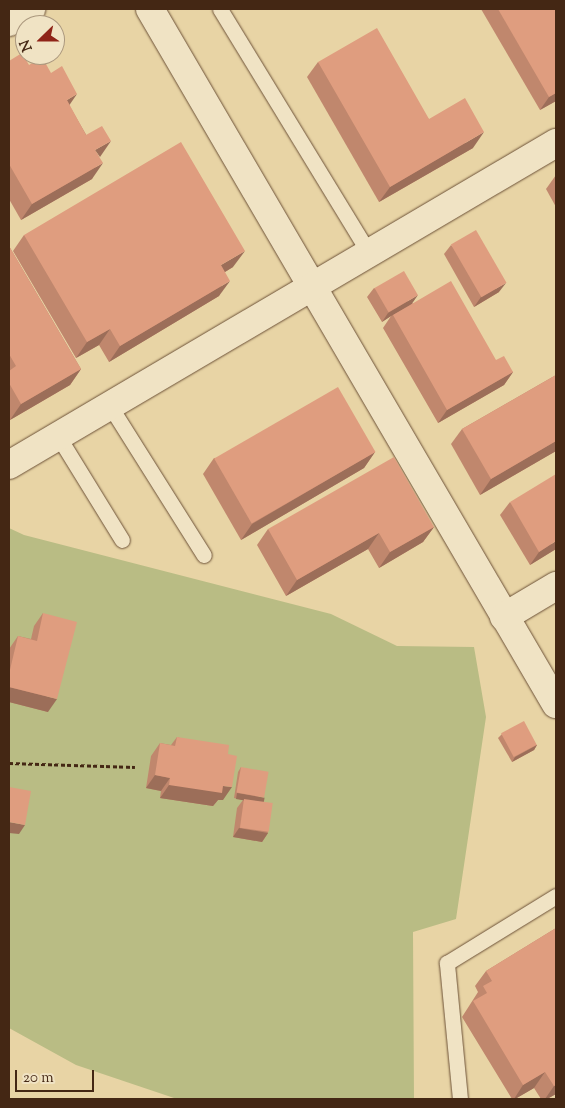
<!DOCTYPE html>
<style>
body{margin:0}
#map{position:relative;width:565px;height:1108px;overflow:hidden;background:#e8d4a5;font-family:"Sorts Mill Goudy",serif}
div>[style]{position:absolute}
.green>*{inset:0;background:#b9bc84}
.path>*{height:3px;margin-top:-1.5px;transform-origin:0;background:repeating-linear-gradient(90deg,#442714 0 4px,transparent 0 6.5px)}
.roads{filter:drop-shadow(0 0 1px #6d5238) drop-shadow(0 0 1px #6d5238)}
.service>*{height:15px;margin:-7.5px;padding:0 7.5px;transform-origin:7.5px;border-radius:7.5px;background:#f0e3c4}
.minor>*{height:28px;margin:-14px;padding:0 14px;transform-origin:14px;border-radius:14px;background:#f0e3c4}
.wall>*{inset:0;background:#c0876d}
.shaded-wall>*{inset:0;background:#9c6e59;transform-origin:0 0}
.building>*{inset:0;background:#df9d7f;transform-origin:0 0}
span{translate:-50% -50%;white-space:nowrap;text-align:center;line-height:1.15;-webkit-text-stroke:4.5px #f0e3c4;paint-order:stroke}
.frame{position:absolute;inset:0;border:10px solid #442714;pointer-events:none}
.north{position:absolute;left:15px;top:15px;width:50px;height:50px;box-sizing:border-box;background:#f0e3c4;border:1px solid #ab987e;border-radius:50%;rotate:248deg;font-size:14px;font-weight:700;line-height:20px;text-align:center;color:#442714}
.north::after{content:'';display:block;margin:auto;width:18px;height:22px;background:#8f2418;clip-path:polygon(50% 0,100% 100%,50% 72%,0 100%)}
.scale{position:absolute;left:15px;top:1070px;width:79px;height:22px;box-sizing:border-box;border:2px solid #442714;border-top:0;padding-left:6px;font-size:15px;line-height:18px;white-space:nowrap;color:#442714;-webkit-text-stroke:4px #f0e3c4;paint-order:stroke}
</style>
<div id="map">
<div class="green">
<div style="clip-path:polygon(9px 528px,24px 535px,331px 614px,397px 646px,474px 647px,486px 717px,456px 919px,413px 932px,414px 1099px,177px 1099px,76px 1065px,9px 1028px)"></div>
</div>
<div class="path">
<div style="left:9px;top:763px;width:126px;rotate:1.8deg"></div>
</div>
<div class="roads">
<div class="service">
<div style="left:220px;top:9px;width:286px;rotate:58.6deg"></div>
<div style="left:110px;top:406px;width:176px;rotate:57.8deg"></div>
<div style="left:58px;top:436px;width:122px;rotate:58.4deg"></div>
<div style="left:460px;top:1099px;width:137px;rotate:-95.5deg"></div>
<div style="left:447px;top:963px;width:128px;rotate:-31.6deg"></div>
</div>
<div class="minor">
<div style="left:150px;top:9px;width:805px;rotate:59.71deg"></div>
<div style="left:9px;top:22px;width:26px;rotate:-31deg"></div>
<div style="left:9px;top:465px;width:635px;rotate:-30.48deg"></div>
<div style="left:504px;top:617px;width:61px;rotate:-30.8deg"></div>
</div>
</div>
<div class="wall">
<div style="clip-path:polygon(481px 9px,556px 9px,556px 101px,540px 110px)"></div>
<div style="clip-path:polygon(9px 61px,29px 65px,69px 105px,99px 157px,92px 179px,21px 220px,9px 199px)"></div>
<div style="clip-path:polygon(318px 62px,429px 119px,473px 148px,379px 202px,307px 77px)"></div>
<div style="clip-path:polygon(556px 175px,556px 207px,546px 189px)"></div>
<div style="clip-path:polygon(24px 235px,233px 267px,225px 272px,219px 296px,109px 362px,99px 345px,76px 358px,13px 251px)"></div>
<div style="clip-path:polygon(451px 245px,499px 292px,474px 307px,444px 254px)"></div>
<div style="clip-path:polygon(9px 246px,81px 369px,70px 385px,10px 420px,9px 418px)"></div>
<div style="clip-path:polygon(374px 288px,412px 303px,513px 372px,504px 385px,438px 423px,383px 328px,391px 316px,382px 322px,367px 297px)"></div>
<div style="clip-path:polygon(556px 375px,556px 451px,480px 495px,451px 444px,462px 429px)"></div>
<div style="clip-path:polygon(375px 452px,364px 468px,241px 540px,203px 474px,214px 458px)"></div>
<div style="clip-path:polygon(510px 502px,556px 549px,530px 565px,500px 515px)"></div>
<div style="clip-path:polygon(434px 527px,423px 542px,379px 568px,368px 549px,286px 596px,257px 545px,268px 529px)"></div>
<div style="clip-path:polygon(43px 613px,48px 712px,9px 702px,9px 649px,18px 636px,31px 639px,34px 626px)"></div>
<div style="clip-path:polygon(502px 734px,537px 745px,534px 750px,512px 762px,498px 738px)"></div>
<div style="clip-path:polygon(177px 737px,228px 754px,223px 800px,218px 800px,213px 806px,160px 798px,161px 791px,146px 788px,151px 756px,160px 743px,171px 745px)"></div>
<div style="clip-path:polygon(241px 767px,262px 802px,268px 833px,262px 842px,233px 837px,237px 808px,243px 800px,234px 798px,238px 772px)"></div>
<div style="clip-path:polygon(556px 928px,556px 1094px,547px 1099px,541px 1099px,534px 1088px,515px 1099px,512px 1099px,462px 1017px,478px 992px,475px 986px,486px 971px)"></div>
</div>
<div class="shaded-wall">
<div style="clip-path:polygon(556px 93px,556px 101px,540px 110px,549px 97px)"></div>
<div style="clip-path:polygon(77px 94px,66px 110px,67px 100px)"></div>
<div style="clip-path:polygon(484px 132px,473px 148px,379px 202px,390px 187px)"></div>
<div style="clip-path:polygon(111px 141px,100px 157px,95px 150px)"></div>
<div style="clip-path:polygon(103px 163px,92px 179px,21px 220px,32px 204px)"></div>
<div style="clip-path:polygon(245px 251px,233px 267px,210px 281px,221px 265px)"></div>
<div style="clip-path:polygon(230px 281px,219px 296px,109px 362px,120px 346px)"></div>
<div style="clip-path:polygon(506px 283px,499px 292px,474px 307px,481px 297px)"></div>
<div style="clip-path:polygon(418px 295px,411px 305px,393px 315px,391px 316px,382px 322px,388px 313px)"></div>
<div style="clip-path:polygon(110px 329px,99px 345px,76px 358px,87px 342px)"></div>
<div style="clip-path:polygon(81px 369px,70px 385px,10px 420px,21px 404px)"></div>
<div style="clip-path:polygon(513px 372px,504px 385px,438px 423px,447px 410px)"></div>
<div style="clip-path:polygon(556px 441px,556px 451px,480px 495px,491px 479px)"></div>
<div style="clip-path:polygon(375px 452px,364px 468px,241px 540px,252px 524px)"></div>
<div style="clip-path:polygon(434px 527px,423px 542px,379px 568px,390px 552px)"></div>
<div style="clip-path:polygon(379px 533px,368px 549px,286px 596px,297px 580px)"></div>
<div style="clip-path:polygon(556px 541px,556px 549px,530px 565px,539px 552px)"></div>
<div style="clip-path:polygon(9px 687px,57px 699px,48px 712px,9px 702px)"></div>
<div style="clip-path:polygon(537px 745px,534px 750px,512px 762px,515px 757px)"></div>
<div style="clip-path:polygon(155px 775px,170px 778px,161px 791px,146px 788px)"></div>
<div style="clip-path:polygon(169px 785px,223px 786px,232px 787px,223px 800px,218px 800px,213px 806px,160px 798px)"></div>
<div style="left:237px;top:793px;width:28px;height:6px;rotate:10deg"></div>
<div style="clip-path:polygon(9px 822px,25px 825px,19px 834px,9px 833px)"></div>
<div style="clip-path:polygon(239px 828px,268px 833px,262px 842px,233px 837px)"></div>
<div style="clip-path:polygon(545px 1072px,534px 1088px,515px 1099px,514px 1099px,523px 1085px)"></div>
<div style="clip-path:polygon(556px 1085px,556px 1094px,547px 1099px,545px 1099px,554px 1086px)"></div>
</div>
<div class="building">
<div style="clip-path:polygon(498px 9px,556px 9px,556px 93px,549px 97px)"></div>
<div style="clip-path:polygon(377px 28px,429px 119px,465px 98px,484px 132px,390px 187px,318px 62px)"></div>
<div style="clip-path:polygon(22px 53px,29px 65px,42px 57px,51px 73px,62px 66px,77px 94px,67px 100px,86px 135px,102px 126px,111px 141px,95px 150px,103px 163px,32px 204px,9px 164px,9px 61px)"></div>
<div style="clip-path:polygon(181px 142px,245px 251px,221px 265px,230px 281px,120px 346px,110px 329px,87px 342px,24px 235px)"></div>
<div style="left:476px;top:230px;width:61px;height:29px;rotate:60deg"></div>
<div style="clip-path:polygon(9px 246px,81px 369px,21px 404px,9px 383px,9px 371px,16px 366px,9px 354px)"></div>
<div style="left:404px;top:271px;width:28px;height:34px;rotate:60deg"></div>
<div style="clip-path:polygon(451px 281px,496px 360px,504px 356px,513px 372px,447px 410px,393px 315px)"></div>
<div style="clip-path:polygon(556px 375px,556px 441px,491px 479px,462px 429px)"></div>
<div style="left:338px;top:387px;width:75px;height:143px;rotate:60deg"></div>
<div style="clip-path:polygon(394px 457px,434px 527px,390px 552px,379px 533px,297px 580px,268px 529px)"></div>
<div style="clip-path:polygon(556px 474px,556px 541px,539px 552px,510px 502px)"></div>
<div style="clip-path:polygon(43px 613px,77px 622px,57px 699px,9px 687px,9px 674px,18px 636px,37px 641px)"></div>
<div style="left:524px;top:721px;width:27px;height:26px;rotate:62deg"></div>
<div style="clip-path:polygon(177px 737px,229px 745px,228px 754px,237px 756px,232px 787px,223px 786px,222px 793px,169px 785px,170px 778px,155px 775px,160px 743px,175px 746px)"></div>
<div style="left:241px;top:767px;width:28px;height:26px;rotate:10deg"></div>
<div style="clip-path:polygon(9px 787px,31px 791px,25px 825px,9px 822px)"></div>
<div style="left:244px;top:799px;width:29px;height:29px;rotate:8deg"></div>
<div style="clip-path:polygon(556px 928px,556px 1085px,554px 1086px,545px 1072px,523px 1085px,473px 1001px,487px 993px,483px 986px,492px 981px,486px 971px)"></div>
</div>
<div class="frame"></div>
<div class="north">N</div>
<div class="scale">20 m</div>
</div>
